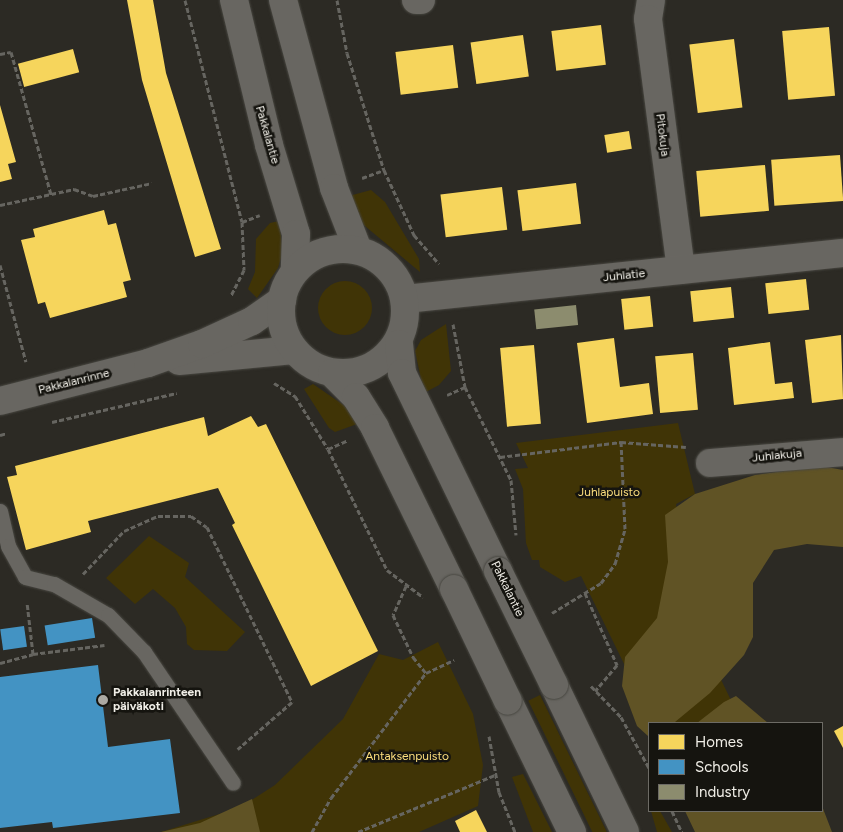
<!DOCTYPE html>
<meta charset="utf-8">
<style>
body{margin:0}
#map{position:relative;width:843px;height:832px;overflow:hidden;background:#2c2a24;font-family:Figtree,sans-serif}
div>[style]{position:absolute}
.green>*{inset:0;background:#403406;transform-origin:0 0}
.round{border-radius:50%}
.forest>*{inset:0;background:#605325}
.homes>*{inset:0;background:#f6d55c;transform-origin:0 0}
.schools>*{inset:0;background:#4393c3;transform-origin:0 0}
.industry>*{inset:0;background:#8c8c6e;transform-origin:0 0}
.path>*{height:3px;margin-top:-1.5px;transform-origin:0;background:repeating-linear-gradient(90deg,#666560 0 5px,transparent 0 7.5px)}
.roads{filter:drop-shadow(0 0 1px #484741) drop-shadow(0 0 1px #484741)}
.lane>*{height:15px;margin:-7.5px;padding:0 7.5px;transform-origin:7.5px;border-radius:7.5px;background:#686661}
.street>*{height:28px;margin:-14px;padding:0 14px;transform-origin:14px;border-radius:14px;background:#686661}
.secondary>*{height:28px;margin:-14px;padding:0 14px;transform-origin:14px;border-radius:14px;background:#686661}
.secondary>.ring{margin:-14px;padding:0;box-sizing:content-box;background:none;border:28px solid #686661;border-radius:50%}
.bridges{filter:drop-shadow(0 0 1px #484741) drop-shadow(0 0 1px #484741)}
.secondary-bridge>*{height:28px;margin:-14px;padding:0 14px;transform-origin:14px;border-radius:14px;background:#686661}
.dots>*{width:14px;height:14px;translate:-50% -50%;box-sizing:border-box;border:2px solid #15140f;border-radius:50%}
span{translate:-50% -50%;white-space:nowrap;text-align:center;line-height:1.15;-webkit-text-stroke:5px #15140f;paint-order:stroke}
.street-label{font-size:12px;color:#f0eee7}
.park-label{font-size:12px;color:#fddf7e}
.poi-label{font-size:12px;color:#f0eee7;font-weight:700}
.left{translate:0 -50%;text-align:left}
.legend{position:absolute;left:648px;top:722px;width:175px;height:90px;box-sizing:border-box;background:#15140f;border:1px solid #6d6b65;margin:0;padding:6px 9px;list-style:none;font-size:15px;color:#f0eee7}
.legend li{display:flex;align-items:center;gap:10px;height:25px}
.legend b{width:25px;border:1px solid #6d6b65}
</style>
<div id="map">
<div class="green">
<div style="clip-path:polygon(371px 190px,385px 202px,419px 259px,420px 272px,359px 221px,349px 196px)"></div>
<div style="clip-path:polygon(279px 221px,283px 251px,278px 268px,257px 298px,248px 289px,255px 272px,256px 239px,270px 223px)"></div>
<div class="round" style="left:318px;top:281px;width:54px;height:54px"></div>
<div style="clip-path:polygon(446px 324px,451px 371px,439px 385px,424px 393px,415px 351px,421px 340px)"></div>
<div style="clip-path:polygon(313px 384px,345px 406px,357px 424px,335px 432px,329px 428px,304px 389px)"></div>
<div style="clip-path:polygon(678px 423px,695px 494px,676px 504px,696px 628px,742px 723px,653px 723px,581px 576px,565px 582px,540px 567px,539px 560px,532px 560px,526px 543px,523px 489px,515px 469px,528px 468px,516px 443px)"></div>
<div style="clip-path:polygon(149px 536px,189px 563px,185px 577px,245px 632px,227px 651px,194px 650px,187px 644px,186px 627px,175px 608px,153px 589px,135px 604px,106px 578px)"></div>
<div style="clip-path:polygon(438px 642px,473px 714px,483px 765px,478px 806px,419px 832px,161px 832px,239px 808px,275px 785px,343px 719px,379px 654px,403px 660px)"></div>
<div style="left:540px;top:695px;width:152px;height:13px;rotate:64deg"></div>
<div style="clip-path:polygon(523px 774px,552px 832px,533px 832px,512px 777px)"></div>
<div style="clip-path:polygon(651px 811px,660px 811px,672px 832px,657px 832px)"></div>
</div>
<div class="forest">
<div style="clip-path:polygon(821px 466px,843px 470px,843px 547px,807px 544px,774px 550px,753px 583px,753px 637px,744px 655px,710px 693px,675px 722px,649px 723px,648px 736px,637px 726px,622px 686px,625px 657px,657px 618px,668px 562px,665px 515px,695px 494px,755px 475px)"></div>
<div style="clip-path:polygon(736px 696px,768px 723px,697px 723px,724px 702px)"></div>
<div style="clip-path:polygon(252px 799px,260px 832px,161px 832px,200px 823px)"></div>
<div style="clip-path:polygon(822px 806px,832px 832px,695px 832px,685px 811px,822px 811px)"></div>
</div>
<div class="homes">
<div style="clip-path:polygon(127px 0,153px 0,166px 73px,221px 249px,195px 257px,142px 80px)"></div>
<div style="left:601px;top:25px;width:40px;height:50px;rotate:83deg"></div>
<div style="left:829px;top:27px;width:69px;height:47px;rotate:85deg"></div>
<div style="left:523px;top:35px;width:42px;height:53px;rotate:82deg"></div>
<div style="left:734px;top:39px;width:69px;height:45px;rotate:83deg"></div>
<div style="left:453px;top:45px;width:43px;height:58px;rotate:83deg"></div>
<div style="left:73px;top:49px;width:24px;height:57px;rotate:75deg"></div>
<div style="clip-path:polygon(0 105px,16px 162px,8px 164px,12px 179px,0 182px)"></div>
<div style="left:629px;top:131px;width:18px;height:25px;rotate:81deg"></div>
<div style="left:840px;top:155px;width:46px;height:69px;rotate:86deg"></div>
<div style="left:765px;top:165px;width:46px;height:69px;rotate:85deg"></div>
<div style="left:576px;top:183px;width:41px;height:59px;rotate:83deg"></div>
<div style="left:502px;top:187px;width:43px;height:62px;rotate:83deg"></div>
<div style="clip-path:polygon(104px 210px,108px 225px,116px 223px,131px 280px,123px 282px,127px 297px,50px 318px,45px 302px,38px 304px,21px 240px,35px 237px,33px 229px)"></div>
<div style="left:806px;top:279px;width:31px;height:41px;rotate:84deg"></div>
<div style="left:731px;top:287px;width:31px;height:41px;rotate:84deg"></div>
<div style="left:650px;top:296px;width:31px;height:29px;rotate:84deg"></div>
<div style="clip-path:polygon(841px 335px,843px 399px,812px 403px,805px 340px)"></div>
<div style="clip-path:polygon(614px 338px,620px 387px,649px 383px,653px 414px,587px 423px,577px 343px)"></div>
<div style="clip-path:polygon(770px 342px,775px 384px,792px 382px,794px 398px,734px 405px,728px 348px)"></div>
<div style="left:534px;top:345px;width:79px;height:34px;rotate:85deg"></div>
<div style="left:693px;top:353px;width:57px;height:38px;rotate:85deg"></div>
<div style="clip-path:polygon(251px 416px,258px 427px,266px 424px,378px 651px,311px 686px,232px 525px,235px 523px,218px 488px,88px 521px,91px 532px,26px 550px,7px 477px,17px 475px,15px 466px,204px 417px,208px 436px)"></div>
<div style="clip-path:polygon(843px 726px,843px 748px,834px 731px)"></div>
<div style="clip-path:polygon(476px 810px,487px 832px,460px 832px,455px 821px)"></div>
</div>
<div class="schools">
<div style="left:92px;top:618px;width:20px;height:48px;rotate:81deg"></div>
<div style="left:24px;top:626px;width:21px;height:24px;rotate:82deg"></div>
<div style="clip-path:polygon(98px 665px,108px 747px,170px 739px,180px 813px,53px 828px,52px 822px,0 828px,0 677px)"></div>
</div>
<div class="industry">
<div style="left:576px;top:305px;width:20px;height:42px;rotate:84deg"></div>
</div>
<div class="path">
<div style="left:185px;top:0;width:229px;rotate:75.6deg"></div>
<div style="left:242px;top:222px;width:48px;rotate:87.6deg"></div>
<div style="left:244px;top:270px;width:28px;rotate:117deg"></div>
<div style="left:337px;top:0;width:54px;rotate:79.3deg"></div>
<div style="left:347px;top:53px;width:123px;rotate:72.5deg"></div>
<div style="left:384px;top:170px;width:72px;rotate:65.2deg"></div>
<div style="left:414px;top:235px;width:38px;rotate:49deg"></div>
<div style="left:0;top:54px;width:11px;rotate:-10deg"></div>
<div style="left:11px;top:52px;width:148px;rotate:74.3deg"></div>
<div style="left:362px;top:178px;width:23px;rotate:-20deg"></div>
<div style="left:0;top:205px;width:76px;rotate:-12.2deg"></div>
<div style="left:74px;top:189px;width:20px;rotate:20deg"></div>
<div style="left:93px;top:196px;width:60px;rotate:-12.4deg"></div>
<div style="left:242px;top:222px;width:19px;rotate:-21deg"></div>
<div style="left:0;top:265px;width:100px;rotate:75deg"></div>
<div style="left:453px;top:324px;width:64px;rotate:79.2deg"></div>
<div style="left:465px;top:387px;width:104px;rotate:63.7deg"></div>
<div style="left:511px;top:480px;width:55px;rotate:84.8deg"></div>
<div style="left:274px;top:383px;width:25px;rotate:32deg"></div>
<div style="left:295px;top:396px;width:62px;rotate:58.1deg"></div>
<div style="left:328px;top:449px;width:135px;rotate:64deg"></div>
<div style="left:387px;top:570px;width:45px;rotate:36.9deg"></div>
<div style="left:447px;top:395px;width:20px;rotate:-24deg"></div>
<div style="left:52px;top:422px;width:128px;rotate:-13.1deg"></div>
<div style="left:0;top:435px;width:7px;rotate:-16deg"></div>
<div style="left:328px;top:449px;width:22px;rotate:-24deg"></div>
<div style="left:500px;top:457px;width:122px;rotate:-7.1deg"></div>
<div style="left:621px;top:442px;width:65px;rotate:4.4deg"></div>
<div style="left:83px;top:574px;width:59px;rotate:-46.4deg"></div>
<div style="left:124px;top:531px;width:37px;rotate:-24deg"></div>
<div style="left:158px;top:516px;width:33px"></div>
<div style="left:191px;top:516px;width:19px;rotate:35deg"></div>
<div style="left:207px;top:527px;width:195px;rotate:64.1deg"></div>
<div style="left:292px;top:702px;width:72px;rotate:139deg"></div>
<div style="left:406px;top:586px;width:32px;rotate:114deg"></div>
<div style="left:393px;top:615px;width:47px;rotate:64.5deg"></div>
<div style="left:413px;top:657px;width:21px;rotate:51deg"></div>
<div style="left:585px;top:593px;width:79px;rotate:66deg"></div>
<div style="left:617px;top:665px;width:34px;rotate:130deg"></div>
<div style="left:552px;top:613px;width:57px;rotate:-31.5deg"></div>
<div style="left:601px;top:583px;width:24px;rotate:-54deg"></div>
<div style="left:615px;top:564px;width:36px;rotate:-74deg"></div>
<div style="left:625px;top:529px;width:87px;rotate:-92.6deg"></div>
<div style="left:33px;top:654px;width:72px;rotate:-7.2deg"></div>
<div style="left:0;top:663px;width:34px;rotate:-15deg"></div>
<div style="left:33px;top:654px;width:52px;rotate:-96.6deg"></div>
<div style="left:591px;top:686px;width:43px;rotate:45.9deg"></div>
<div style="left:621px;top:717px;width:58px;rotate:61.2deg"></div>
<div style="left:489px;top:736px;width:57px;rotate:79.9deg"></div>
<div style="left:499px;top:792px;width:43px;rotate:68.2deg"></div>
<div style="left:672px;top:811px;width:23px;rotate:65deg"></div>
<div style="left:312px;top:832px;width:39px;rotate:-61deg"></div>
<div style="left:331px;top:798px;width:157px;rotate:-52.8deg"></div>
<div style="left:426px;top:673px;width:31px;rotate:-25deg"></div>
<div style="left:358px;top:832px;width:148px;rotate:-22.6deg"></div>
</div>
<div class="roads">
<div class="lane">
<div style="left:0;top:511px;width:36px;rotate:77deg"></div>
<div style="left:8px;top:546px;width:35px;rotate:61deg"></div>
<div style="left:25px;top:577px;width:30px;rotate:14deg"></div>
<div style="left:54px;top:584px;width:62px;rotate:29.9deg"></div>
<div style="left:108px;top:615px;width:52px;rotate:45.8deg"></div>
<div style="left:144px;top:652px;width:158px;rotate:55.8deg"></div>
</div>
<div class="street">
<div style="left:416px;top:0;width:5px"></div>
<div style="left:651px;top:0;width:19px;rotate:99deg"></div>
<div style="left:648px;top:19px;width:253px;rotate:82.5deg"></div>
<div style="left:405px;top:299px;width:440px;rotate:-6deg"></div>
<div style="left:179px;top:361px;width:115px;rotate:-5.5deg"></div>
<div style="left:0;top:401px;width:153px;rotate:-14.4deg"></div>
<div style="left:148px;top:363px;width:57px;rotate:-19.4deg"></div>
<div style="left:202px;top:344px;width:55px;rotate:-24.7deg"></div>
<div style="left:252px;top:321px;width:37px;rotate:-35deg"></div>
<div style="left:710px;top:463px;width:133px;rotate:-4.7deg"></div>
</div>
<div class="secondary">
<div style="left:234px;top:0;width:149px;rotate:76.4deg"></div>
<div style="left:269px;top:145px;width:93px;rotate:73.1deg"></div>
<div style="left:296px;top:234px;width:36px;rotate:92deg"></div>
<div style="left:283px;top:0;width:195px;rotate:74.8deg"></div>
<div style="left:334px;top:188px;width:66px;rotate:68.8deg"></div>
<div class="ring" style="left:281px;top:249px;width:96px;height:96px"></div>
<div style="left:399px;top:344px;width:29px;rotate:84deg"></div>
<div style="left:402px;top:373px;width:220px;rotate:64.1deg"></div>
<div style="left:332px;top:373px;width:34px;rotate:45deg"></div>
<div style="left:356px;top:397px;width:36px;rotate:58deg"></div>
<div style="left:375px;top:428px;width:179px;rotate:63.9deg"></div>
<div style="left:554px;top:685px;width:163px;rotate:64.2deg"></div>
<div style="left:508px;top:701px;width:146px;rotate:64deg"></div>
</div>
</div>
<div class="bridges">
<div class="secondary-bridge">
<div style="left:498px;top:571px;width:127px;rotate:63.8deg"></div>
<div style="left:454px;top:589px;width:124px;rotate:64.3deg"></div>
</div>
</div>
<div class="dots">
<div style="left:103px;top:700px;background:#aba9a3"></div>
</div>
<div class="street-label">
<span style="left:267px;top:135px;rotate:74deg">Pakkalantie</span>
<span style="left:662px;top:135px;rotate:83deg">Pitokuja</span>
<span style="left:624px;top:276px;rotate:-6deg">Juhlatie</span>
<span style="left:74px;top:382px;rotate:-14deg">Pakkalanrinne</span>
<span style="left:777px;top:456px;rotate:-6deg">Juhlakuja</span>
<span style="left:507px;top:589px;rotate:64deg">Pakkalantie</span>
</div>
<div class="park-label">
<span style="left:609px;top:493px">Juhlapuisto</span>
<span style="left:407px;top:757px">Antaksenpuisto</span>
</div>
<div class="poi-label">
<span class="left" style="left:113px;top:700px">Pakkalanrinteen<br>päiväkoti</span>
</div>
<ul class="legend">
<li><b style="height:14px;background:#f6d55c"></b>Homes</li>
<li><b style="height:14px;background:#4393c3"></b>Schools</li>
<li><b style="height:14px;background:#8c8c6e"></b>Industry</li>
</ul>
</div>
